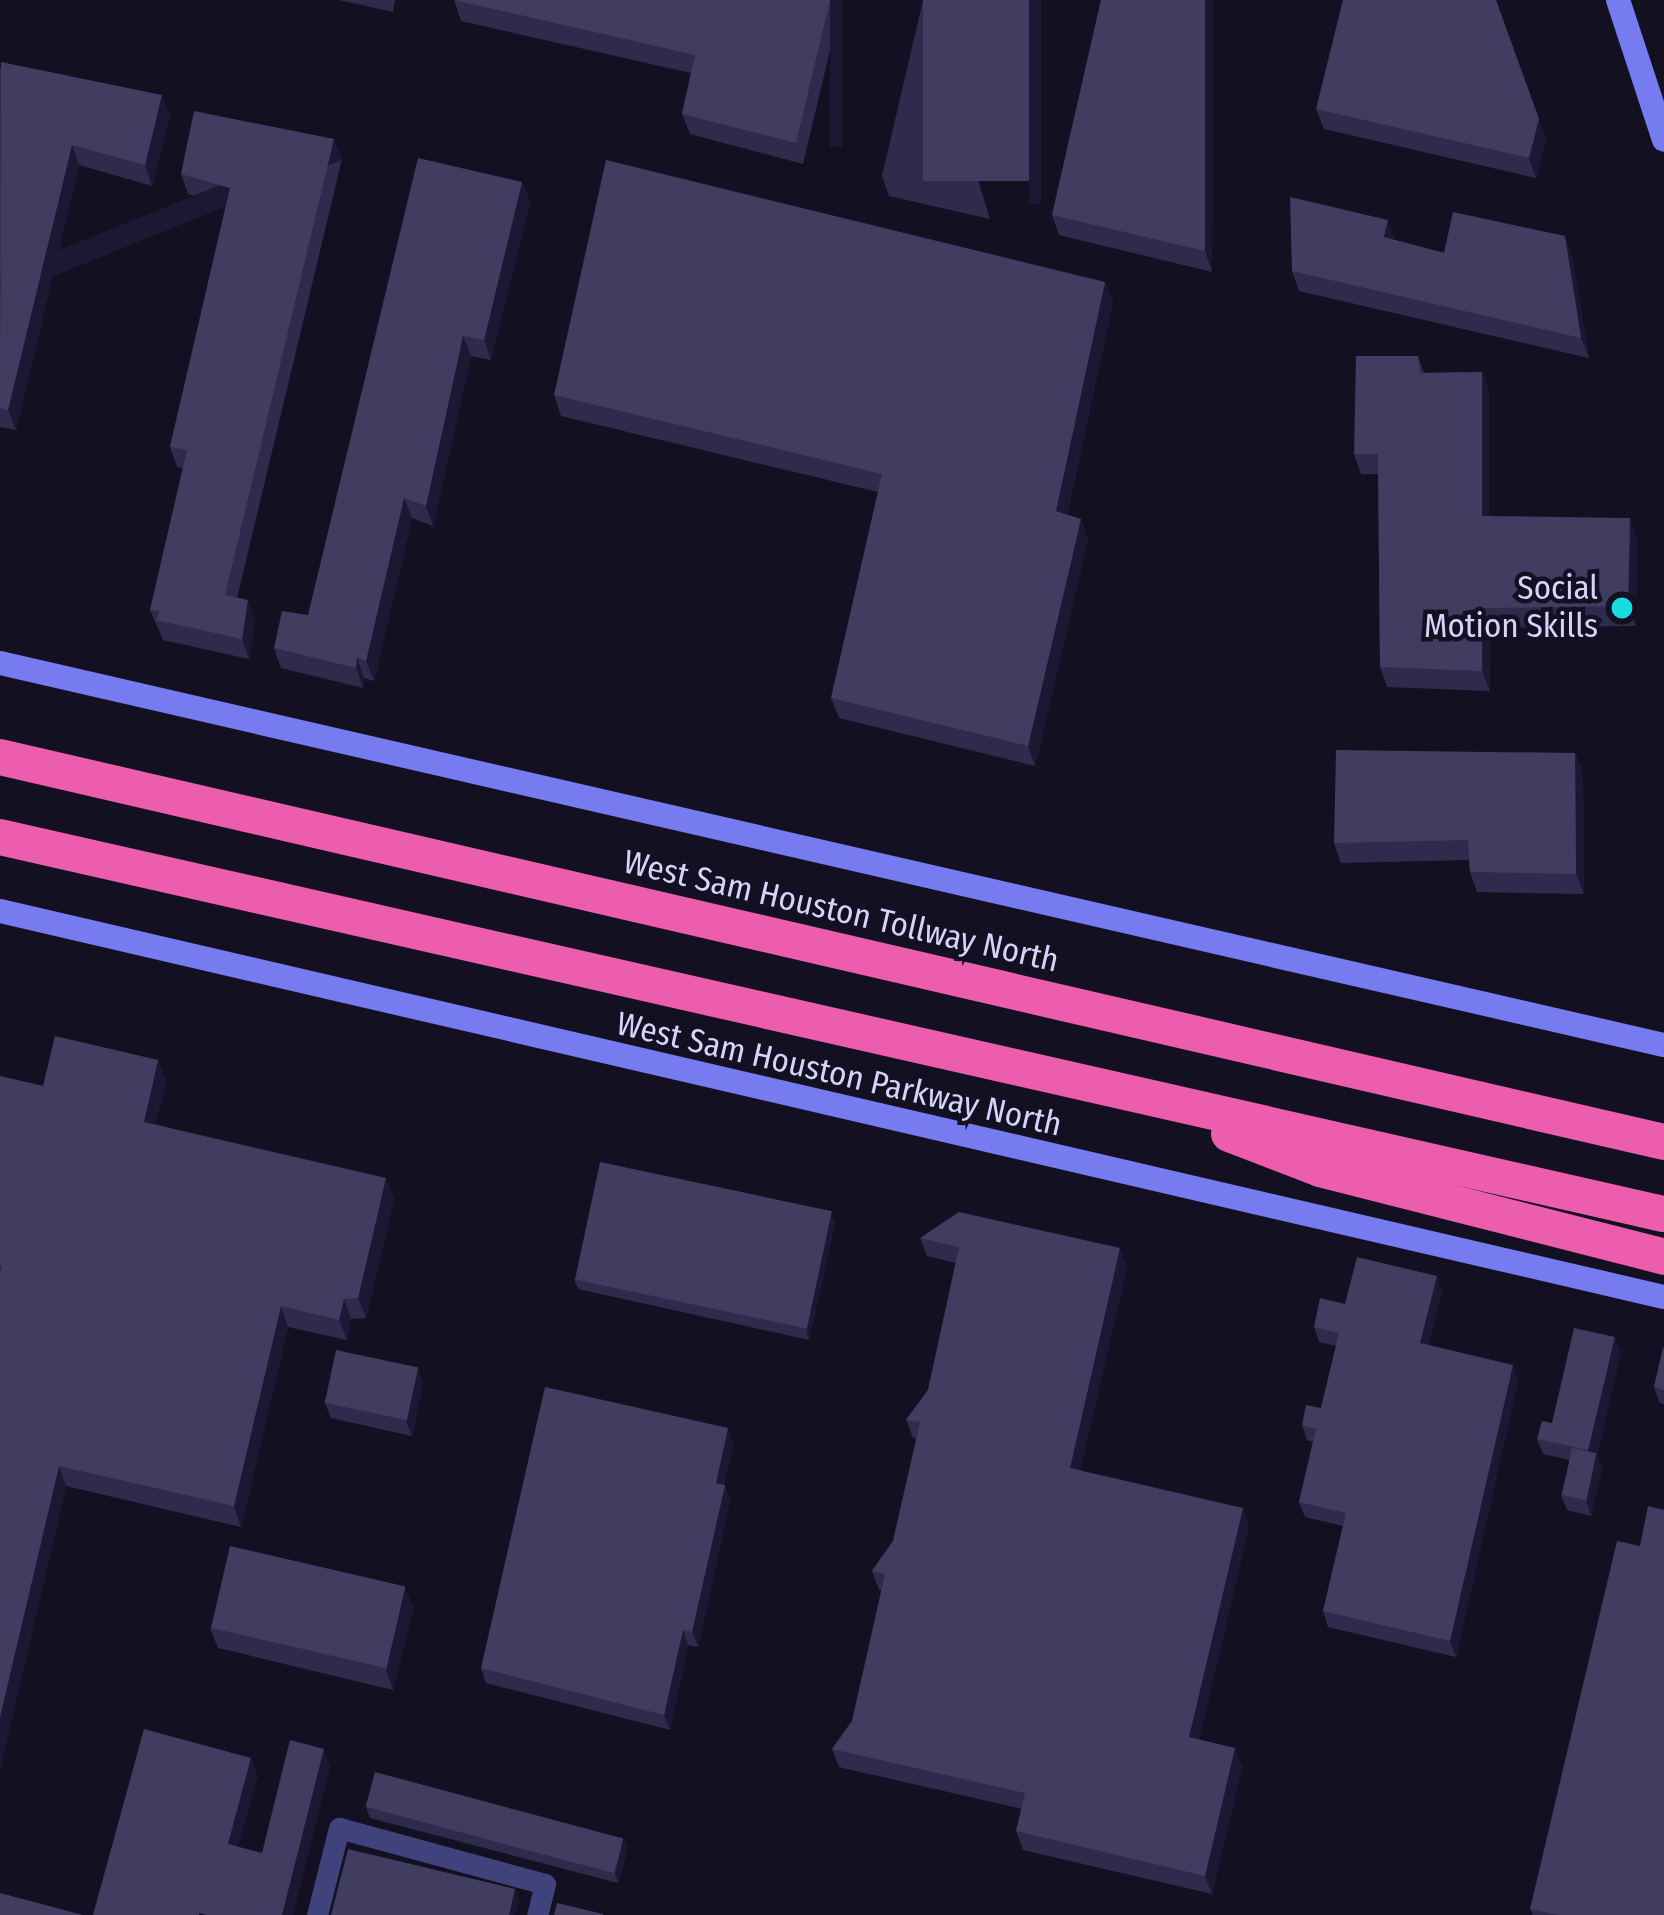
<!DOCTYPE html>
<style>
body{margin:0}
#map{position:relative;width:1664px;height:1915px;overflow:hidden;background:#121021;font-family:"Fira Sans Condensed",sans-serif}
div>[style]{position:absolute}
.street>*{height:21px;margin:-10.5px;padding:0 10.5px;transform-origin:10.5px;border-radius:10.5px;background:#40427b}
.secondary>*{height:24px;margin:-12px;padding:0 12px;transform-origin:12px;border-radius:12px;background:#767cf0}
.highway>*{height:36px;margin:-18px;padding:0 18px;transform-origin:18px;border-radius:18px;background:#ed5dad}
.wall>*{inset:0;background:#2f2b4d}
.shaded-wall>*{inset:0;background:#1c1834;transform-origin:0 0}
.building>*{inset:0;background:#413d60;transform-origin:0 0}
.dots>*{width:33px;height:33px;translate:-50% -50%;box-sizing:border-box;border:6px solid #121021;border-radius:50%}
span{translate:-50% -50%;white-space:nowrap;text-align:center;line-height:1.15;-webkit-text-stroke:9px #121021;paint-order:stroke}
.poi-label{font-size:33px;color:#d6d4fa}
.right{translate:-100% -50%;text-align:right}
.street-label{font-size:33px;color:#d6d4fa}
</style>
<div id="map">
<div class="street">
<div style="left:317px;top:1915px;width:90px;rotate:-75.8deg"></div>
<div style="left:339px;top:1828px;width:213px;rotate:15.2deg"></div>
<div style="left:545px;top:1884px;width:32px;rotate:104deg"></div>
</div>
<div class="secondary">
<div style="left:1618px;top:0;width:147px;rotate:71.8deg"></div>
<div style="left:0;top:663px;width:1707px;rotate:12.93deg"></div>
<div style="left:0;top:911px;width:1708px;rotate:13.06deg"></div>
</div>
<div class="highway">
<div style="left:0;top:757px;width:1708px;rotate:13.03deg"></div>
<div style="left:0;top:837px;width:1706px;rotate:12.77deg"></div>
<div style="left:1229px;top:1134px;width:97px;rotate:21deg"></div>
<div style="left:1320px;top:1169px;width:355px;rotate:14.3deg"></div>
</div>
<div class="wall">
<div style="clip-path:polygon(339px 0,395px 0,393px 12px)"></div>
<div style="clip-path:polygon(454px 0,842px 0,803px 164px,690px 134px,682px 114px,691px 73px,461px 21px)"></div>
<div style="clip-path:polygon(923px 0,990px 219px,889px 196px,882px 176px)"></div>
<div style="clip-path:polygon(1101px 0,1213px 0,1212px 272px,1059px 235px,1052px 215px)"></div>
<div style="clip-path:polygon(0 68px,170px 115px,152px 186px,79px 165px,16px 430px,0 427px)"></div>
<div style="clip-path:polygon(1316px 109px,1546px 139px,1536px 178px,1324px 129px)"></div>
<div style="clip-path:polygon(342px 159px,237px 598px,255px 621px,249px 659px,163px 640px,150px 610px,183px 468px,177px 467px,170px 447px,226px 205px,188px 194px,181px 174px)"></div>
<div style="clip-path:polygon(522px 182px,530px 202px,491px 360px,471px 356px,433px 526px,412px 518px,374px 681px,364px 678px,363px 688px,281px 668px,274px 648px,308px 615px)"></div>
<div style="clip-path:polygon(1395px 240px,1444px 253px,1572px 257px,1589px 358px,1299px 291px,1292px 271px)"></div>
<div style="clip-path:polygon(1105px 282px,1113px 302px,1067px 515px,1088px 539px,1035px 766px,839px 718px,831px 698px,878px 492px,561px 416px,554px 395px)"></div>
<div style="clip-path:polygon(1418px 356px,1424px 373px,1482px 372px,1489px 392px,1489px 516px,1637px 538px,1636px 626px,1489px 628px,1490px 691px,1387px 687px,1380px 667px,1378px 474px,1361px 474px,1354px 454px)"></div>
<div style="clip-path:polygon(1575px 753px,1583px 774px,1584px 894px,1477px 892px,1470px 872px,1469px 860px,1341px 863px,1334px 843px)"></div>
<div style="clip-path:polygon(158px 1060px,166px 1081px,155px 1124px,394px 1199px,366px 1318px,351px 1319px,347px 1340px,288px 1327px,241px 1527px,66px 1486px,0 1769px,0 1076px,43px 1086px)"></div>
<div style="clip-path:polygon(835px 1223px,809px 1340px,578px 1289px,574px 1279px)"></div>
<div style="clip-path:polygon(920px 1238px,1127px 1267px,1080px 1470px,1249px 1527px,1199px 1739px,1242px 1766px,1212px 1894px,1023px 1850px,1016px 1831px,1022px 1809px,839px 1767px,832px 1749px,852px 1721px,882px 1590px,879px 1590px,872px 1571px,893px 1541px,917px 1439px,913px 1438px,906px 1420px,928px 1390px,956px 1263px,927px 1256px)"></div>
<div style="clip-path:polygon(1442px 1291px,1429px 1345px,1518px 1380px,1456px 1657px,1328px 1627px,1323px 1611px,1343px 1526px,1305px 1517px,1299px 1502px,1313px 1442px,1307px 1440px,1302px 1425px,1321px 1408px,1336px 1346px,1319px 1342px,1314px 1327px,1345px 1304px)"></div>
<div style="clip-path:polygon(1663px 1348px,1664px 1404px,1660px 1403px,1654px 1387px)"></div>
<div style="clip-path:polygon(1621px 1352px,1597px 1454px,1602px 1469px,1591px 1516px,1567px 1510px,1561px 1495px,1570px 1460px,1543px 1454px,1537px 1439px)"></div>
<div style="clip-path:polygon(418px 1368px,423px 1383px,412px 1436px,331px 1418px,325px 1403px)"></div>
<div style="clip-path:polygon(728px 1428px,733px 1443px,724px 1485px,730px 1500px,698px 1647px,688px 1645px,670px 1730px,486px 1683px,481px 1668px)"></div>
<div style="clip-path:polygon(1640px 1546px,1664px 1915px,1533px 1915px,1530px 1909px)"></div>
<div style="clip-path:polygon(405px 1588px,413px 1609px,393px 1690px,218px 1648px,210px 1628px)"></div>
<div style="clip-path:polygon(366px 1807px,628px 1847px,618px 1883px,370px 1818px)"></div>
</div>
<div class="shaded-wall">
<div style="left:830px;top:0;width:12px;height:147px"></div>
<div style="left:1029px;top:0;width:12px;height:204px"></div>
<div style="clip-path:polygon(1205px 0,1213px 0,1212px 272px,1205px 251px)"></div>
<div style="clip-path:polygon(1496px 0,1546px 139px,1536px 178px,1529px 158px)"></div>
<div style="clip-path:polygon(162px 95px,170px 115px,152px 186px,145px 165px)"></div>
<div style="left:334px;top:139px;width:22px;height:469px;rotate:68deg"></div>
<div style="clip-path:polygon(72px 145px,79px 165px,16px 430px,8px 410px)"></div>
<div style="clip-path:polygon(522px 182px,530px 202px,491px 360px,484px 340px)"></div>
<div style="clip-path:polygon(1388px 220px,1395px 240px,1384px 237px)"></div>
<div style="clip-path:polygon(1565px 236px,1572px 257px,1589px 358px,1581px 338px)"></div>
<div style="clip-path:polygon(1105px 282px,1113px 302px,1063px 532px,1056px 511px)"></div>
<div style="clip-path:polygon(463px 336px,471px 356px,433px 526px,426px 506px)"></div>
<div style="clip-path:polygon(1482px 372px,1489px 392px,1489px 536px,1482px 516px)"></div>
<div style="clip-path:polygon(404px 498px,412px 518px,374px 681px,366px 661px)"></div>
<div style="clip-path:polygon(1630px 518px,1637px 538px,1636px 626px,1628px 606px)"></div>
<div style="clip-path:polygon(1081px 519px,1088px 539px,1035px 766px,1028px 746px)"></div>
<div style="clip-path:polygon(248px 600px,255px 621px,249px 659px,242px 639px)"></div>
<div style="clip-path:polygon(1482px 608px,1489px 628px,1490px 691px,1482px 671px)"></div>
<div style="clip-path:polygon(357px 657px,364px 678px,363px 688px,356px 668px)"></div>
<div style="clip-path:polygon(1575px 753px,1583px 774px,1584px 894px,1576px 874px)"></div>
<div style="clip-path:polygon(158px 1060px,166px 1081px,151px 1142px,144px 1122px)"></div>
<div style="clip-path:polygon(386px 1178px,394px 1199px,366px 1318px,358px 1298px)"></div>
<div style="clip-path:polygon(831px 1213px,835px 1223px,809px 1340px,806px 1330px)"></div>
<div style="clip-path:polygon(1120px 1248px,1127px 1267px,1077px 1486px,1070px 1468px)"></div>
<div style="clip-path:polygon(1437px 1276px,1442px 1291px,1426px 1359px,1420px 1343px)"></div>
<div style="clip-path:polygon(344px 1299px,351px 1319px,347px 1340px,339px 1320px)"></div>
<div style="clip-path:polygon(281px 1306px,288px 1327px,241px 1527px,234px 1506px)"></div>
<div style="clip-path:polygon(1615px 1337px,1621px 1352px,1597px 1454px,1602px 1469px,1591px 1516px,1586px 1500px,1588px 1450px)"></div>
<div style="clip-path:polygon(1513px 1365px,1518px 1380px,1456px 1657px,1450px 1641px)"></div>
<div style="clip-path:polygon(418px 1368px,423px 1383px,412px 1436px,406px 1421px)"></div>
<div style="clip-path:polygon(728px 1428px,733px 1443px,721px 1498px,716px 1483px)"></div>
<div style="clip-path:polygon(59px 1466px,66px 1486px,0 1769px,0 1717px)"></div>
<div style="clip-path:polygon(725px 1485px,730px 1500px,698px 1647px,692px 1632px)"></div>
<div style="clip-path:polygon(1243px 1508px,1249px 1527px,1196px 1755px,1189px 1737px)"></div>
<div style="clip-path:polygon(405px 1588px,413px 1609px,393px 1690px,386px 1670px)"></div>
<div style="clip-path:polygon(683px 1630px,688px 1645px,670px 1730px,664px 1715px)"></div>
<div style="clip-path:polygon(1235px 1748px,1242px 1766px,1212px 1894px,1205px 1876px)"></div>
<div style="clip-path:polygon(324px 1749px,330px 1767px,293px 1915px,282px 1915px)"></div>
<div style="clip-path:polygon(251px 1758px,258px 1776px,234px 1862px,228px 1844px)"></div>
<div style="clip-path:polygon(624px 1837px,628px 1847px,618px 1883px,615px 1873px)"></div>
<div style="clip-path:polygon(515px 1889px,519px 1900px,515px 1915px,509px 1915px)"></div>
</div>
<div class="building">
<div style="clip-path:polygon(454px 0,830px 0,796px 143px,682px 114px,695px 55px)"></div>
<div style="left:923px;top:0;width:106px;height:181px"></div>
<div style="clip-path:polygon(1101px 0,1205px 0,1205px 251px,1052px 215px)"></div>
<div style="clip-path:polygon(1343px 0,1496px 0,1539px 119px,1529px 158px,1316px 109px)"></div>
<div style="clip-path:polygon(1px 62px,162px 95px,145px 165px,72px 145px,8px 410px,0 408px)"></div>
<div style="clip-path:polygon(194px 111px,334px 139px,225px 595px,248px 600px,242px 639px,156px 620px,160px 611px,150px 610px,187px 450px,170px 447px,230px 188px,181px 174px)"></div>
<div style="clip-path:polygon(418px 158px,522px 182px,484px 340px,463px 336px,426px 506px,404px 498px,366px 661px,357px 657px,356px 668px,274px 648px,282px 611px,308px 615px)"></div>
<div style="clip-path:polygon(606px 160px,1105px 282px,1056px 511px,1081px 519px,1028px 746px,831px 698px,882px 474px,554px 395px)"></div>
<div style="clip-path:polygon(1290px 197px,1388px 220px,1384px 237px,1444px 253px,1453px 212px,1565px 236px,1581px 338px,1292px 271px)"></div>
<div style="clip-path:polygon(1356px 356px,1418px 356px,1420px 373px,1482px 372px,1482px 516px,1630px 518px,1628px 606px,1482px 608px,1482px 671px,1380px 667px,1378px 454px,1354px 454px)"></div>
<div style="clip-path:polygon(1336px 750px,1575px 753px,1576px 874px,1470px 872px,1468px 840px,1334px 843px)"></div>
<div style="clip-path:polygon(55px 1036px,158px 1060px,144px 1122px,386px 1178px,358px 1298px,344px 1299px,339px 1320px,281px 1306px,234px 1506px,59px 1466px,0 1717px,0 1275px,2px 1266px,0 1265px,0 1076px,43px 1086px)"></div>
<div style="left:600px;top:1162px;width:237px;height:120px;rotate:12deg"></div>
<div style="clip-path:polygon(959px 1212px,1120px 1248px,1070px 1468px,1243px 1508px,1189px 1737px,1235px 1748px,1205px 1876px,1016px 1831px,1025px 1793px,832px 1749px,852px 1721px,885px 1574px,872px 1571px,893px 1541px,920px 1422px,906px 1420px,928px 1390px,959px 1247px,920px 1238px)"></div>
<div style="clip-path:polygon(1357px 1257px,1437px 1276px,1420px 1343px,1513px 1365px,1450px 1641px,1323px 1611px,1346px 1513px,1299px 1502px,1316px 1429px,1302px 1425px,1306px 1405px,1321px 1408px,1339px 1333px,1314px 1327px,1320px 1298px,1345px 1304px)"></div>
<div style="clip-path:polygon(1574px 1328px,1615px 1337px,1588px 1450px,1537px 1439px,1542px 1421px,1552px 1423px)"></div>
<div style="clip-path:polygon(1663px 1348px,1664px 1348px,1664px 1390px,1654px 1387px)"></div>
<div style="left:336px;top:1350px;width:84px;height:54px;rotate:12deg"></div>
<div style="clip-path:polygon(545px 1387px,728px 1428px,716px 1483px,725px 1485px,692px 1632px,683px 1630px,664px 1715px,481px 1668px)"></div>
<div style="left:1572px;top:1448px;width:25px;height:48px;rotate:12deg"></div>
<div style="clip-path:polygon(1648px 1506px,1664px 1510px,1664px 1915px,1559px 1915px,1530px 1909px,1617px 1541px,1640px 1546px)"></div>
<div style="left:230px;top:1546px;width:180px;height:84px;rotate:13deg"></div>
<div style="clip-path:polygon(144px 1729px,251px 1758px,228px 1844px,262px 1853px,290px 1740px,324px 1749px,282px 1915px,207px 1915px,199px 1913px,199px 1915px,93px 1915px)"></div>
<div style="left:375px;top:1772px;width:257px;height:36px;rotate:15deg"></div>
<div style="clip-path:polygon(348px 1849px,515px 1889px,509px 1915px,331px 1915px)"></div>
<div style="clip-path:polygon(0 1893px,83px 1915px,0 1915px)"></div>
<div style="clip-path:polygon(557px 1903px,603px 1914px,603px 1915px,554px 1915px)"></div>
</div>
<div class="dots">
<div style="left:1622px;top:608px;background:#19dce1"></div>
</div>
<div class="poi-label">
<span class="right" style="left:1598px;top:608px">Social<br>Motion Skills</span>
</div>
<div class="street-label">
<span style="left:841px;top:912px;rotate:13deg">West Sam Houston Tollway North</span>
<span style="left:839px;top:1075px;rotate:13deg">West Sam Houston Parkway North</span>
</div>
</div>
